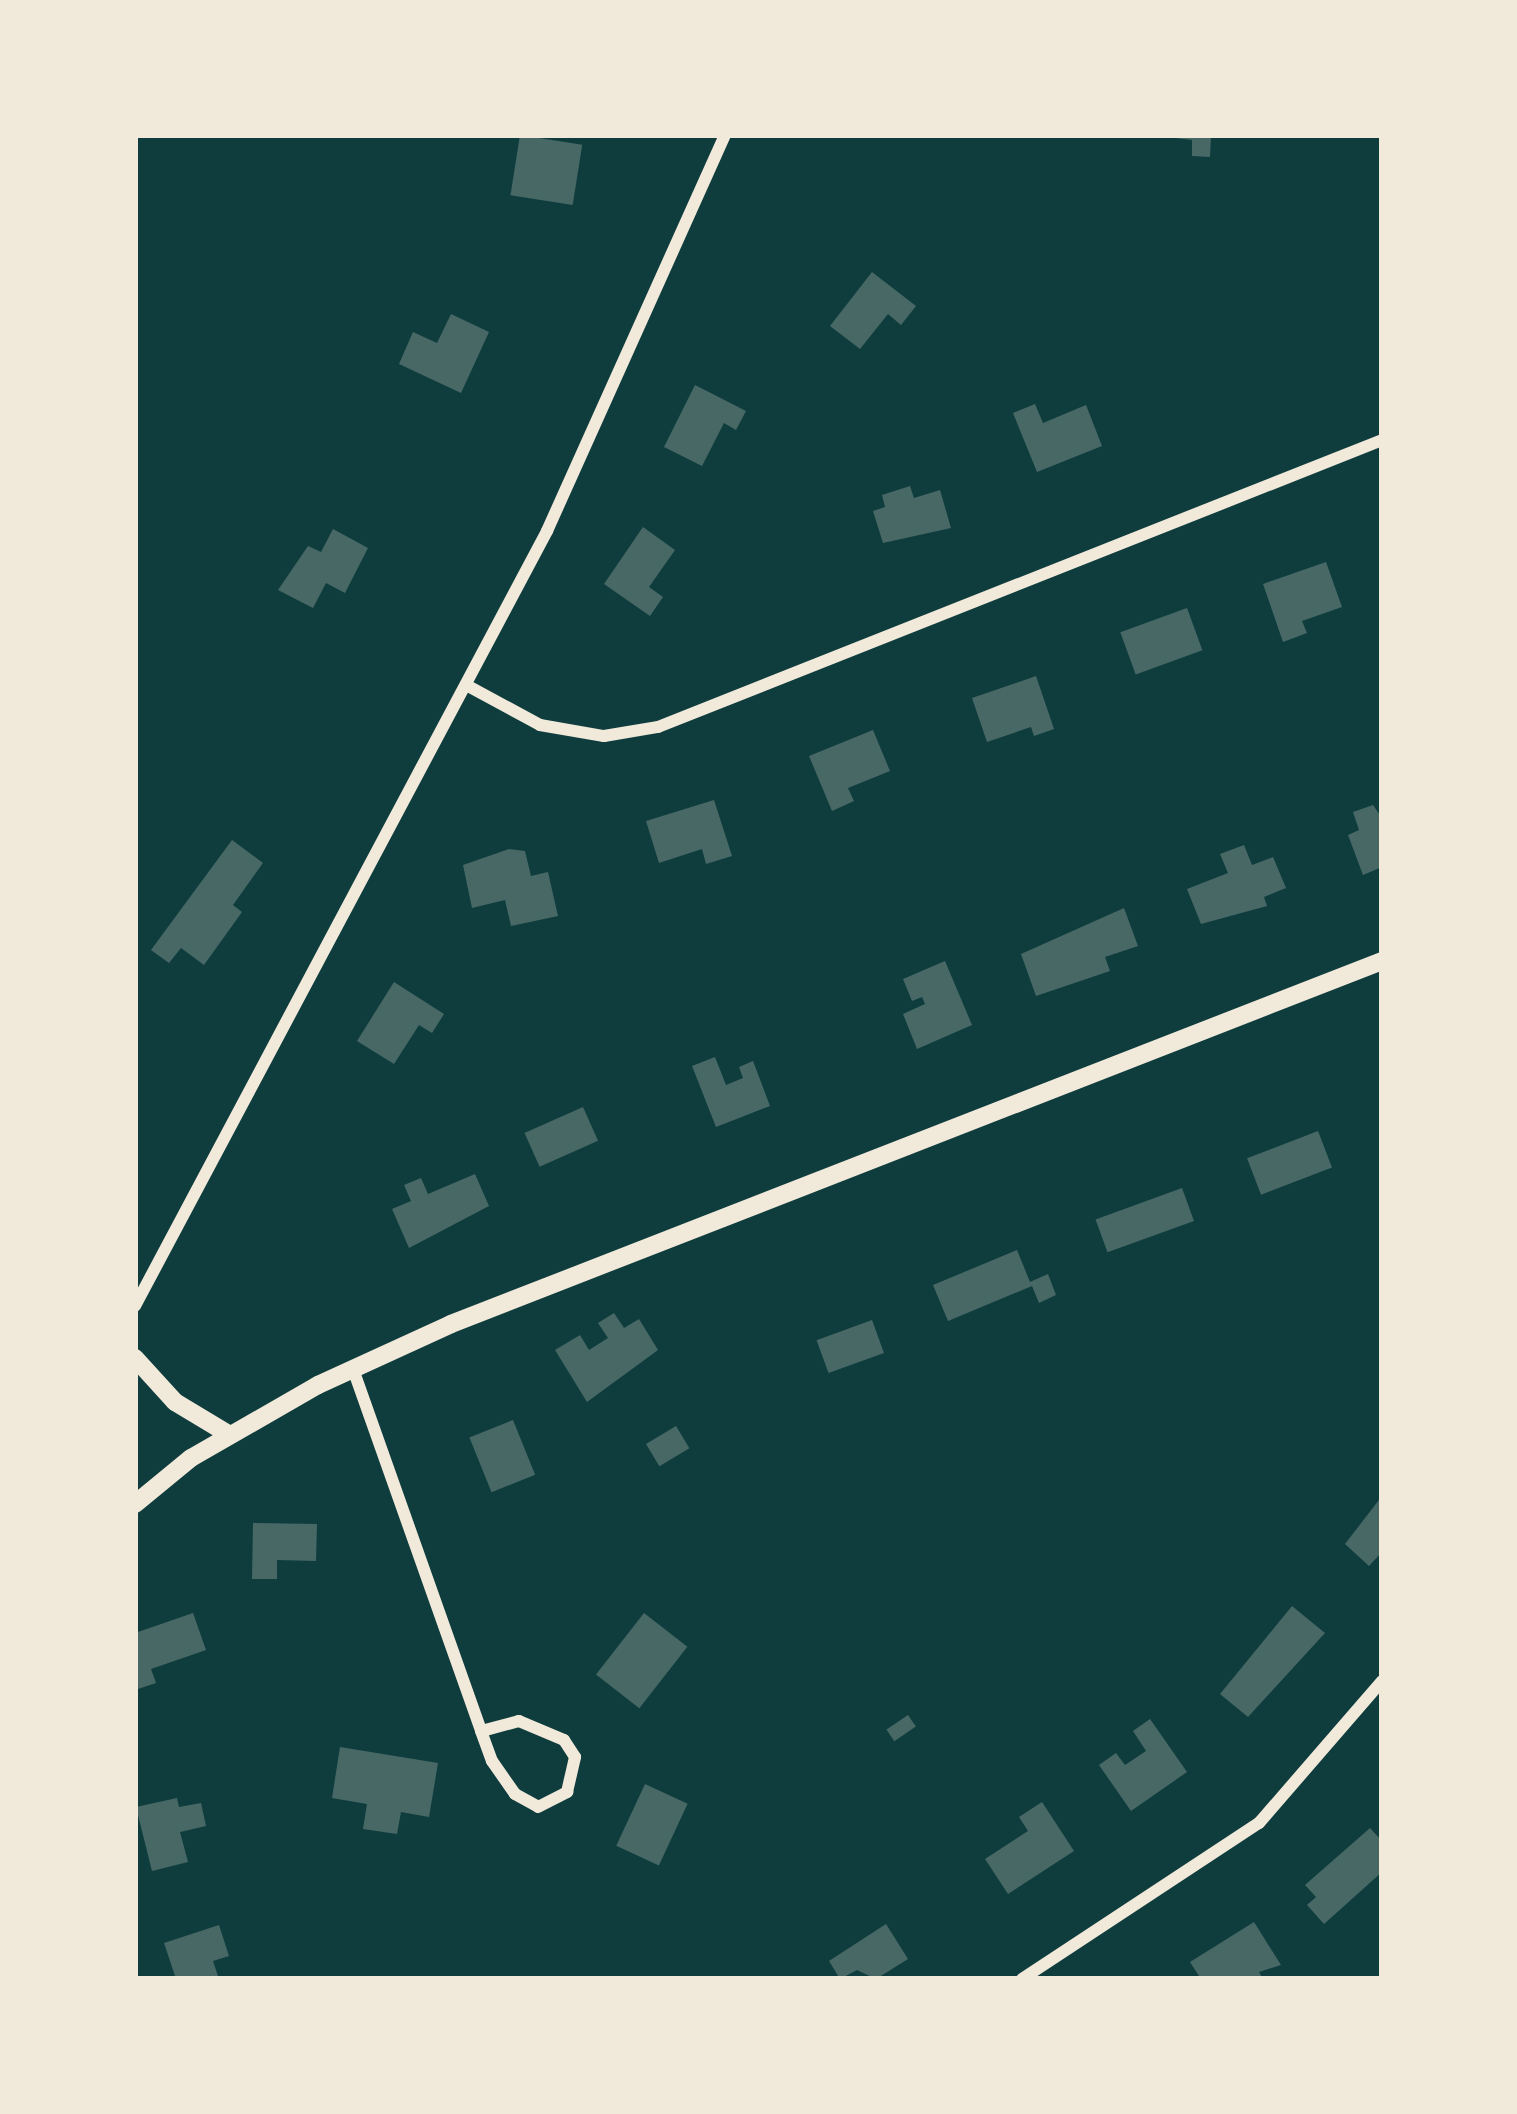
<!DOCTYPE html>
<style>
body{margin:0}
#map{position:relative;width:1517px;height:2114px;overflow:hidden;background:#0f3d3e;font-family:"Space Grotesk",sans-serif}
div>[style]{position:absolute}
.building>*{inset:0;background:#486865;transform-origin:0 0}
.minor>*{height:12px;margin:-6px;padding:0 6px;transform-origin:6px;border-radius:6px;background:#f1e9da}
.tertiary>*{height:18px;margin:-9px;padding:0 9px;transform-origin:9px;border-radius:9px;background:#f1e9da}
span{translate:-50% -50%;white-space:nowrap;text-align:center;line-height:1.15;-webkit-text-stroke:12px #f1e9da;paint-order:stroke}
.frame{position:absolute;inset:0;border:138px solid #f1e9da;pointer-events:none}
</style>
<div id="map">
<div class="building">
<div style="left:520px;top:135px;width:63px;height:61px;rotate:9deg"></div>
<div style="clip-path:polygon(1150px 135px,1211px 135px,1210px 157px,1192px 156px,1192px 140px)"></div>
<div style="clip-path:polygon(872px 272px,916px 306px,901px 325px,888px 314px,860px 349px,830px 326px)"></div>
<div style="clip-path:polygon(451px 314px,489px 332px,461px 393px,399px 364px,413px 332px,437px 343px)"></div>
<div style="clip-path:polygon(695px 385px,746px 411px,736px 430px,724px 423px,702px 466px,664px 447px)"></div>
<div style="clip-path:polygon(1035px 404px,1043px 423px,1086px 405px,1102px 446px,1037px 472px,1013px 413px)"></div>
<div style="clip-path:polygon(910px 486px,914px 498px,940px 490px,951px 528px,883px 543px,873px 511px,885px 507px,882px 495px)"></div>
<div style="clip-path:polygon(643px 527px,675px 550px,649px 587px,663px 597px,650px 616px,604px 584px)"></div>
<div style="clip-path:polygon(333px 529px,368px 548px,345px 593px,326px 583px,313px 608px,278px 590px,308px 546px,321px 552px)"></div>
<div style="clip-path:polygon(1326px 562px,1342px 607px,1302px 621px,1307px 633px,1283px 642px,1263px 584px)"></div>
<div style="left:1187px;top:608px;width:45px;height:71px;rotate:70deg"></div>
<div style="clip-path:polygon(1036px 676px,1054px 729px,1034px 736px,1031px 727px,987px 742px,972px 698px)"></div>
<div style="clip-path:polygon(873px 730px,890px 771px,848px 788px,854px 801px,832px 811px,809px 756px)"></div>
<div style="clip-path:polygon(714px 800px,732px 856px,706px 864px,702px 849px,659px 863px,646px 821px)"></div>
<div style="clip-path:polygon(1373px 805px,1382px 818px,1382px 867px,1363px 875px,1348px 835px,1359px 830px,1353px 812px)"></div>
<div style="clip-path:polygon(232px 840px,263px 863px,233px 905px,242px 912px,204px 965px,181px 948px,169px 963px,151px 950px)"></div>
<div style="clip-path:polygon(1244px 845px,1252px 865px,1273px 857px,1286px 888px,1264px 897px,1267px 906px,1201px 924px,1187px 889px,1228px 873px,1220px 854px)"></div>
<div style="clip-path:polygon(509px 849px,525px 851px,531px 876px,548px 872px,558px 916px,511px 926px,505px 900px,472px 908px,463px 865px)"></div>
<div style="clip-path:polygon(1124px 908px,1138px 946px,1105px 957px,1110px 971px,1036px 996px,1021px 954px)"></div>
<div style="clip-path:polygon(945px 961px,972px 1025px,917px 1049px,903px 1014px,925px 1004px,922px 997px,912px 1001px,903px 979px)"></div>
<div style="clip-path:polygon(394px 982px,444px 1014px,432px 1033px,419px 1025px,394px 1064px,357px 1041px)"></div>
<div style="clip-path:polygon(715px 1057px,726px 1085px,743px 1078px,739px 1067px,753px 1061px,770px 1106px,716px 1127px,692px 1066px)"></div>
<div style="left:583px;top:1107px;width:37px;height:64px;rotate:66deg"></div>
<div style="left:1318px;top:1131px;width:39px;height:76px;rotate:69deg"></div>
<div style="clip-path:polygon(475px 1174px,489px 1206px,409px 1248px,392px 1209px,411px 1201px,404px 1185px,421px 1178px,428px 1194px)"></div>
<div style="left:1182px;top:1188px;width:35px;height:92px;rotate:70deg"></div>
<div style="clip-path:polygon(1017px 1250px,1030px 1282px,1048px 1274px,1056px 1295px,1039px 1303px,1032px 1286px,948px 1321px,933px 1285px)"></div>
<div style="clip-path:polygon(614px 1313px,624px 1328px,639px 1319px,658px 1350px,587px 1402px,555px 1350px,580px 1335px,589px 1350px,608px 1338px,598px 1323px)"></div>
<div style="left:872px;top:1320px;width:35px;height:59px;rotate:70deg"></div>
<div style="left:513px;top:1420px;width:59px;height:47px;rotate:68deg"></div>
<div style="left:676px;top:1426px;width:26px;height:35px;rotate:59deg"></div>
<div style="clip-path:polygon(1382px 1496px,1382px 1552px,1369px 1566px,1345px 1544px)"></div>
<div style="clip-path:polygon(253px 1523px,317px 1524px,316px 1561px,277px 1560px,277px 1579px,252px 1579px)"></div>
<div style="clip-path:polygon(1292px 1606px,1325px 1633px,1248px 1717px,1220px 1694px)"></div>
<div style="clip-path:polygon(193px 1613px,206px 1650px,151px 1669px,156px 1683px,135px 1690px,135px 1633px)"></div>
<div style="left:644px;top:1613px;width:55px;height:78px;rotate:38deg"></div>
<div style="left:908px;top:1715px;width:14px;height:26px;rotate:56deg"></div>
<div style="clip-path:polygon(1150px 1719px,1187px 1772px,1131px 1811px,1099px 1765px,1116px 1753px,1125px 1765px,1146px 1751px,1133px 1731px)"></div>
<div style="clip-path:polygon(340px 1747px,438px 1763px,429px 1817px,401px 1812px,397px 1834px,363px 1829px,367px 1804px,332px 1798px)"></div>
<div style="left:645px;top:1784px;width:47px;height:68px;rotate:25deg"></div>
<div style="clip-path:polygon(177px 1798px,179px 1807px,201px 1803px,206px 1826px,180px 1832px,188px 1862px,152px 1871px,136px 1807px)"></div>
<div style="clip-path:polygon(1042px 1802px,1074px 1851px,1008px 1894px,985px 1859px,1028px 1831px,1019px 1817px)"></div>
<div style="clip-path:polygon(1370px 1828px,1382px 1841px,1382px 1872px,1324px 1924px,1307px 1905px,1316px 1897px,1305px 1885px)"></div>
<div style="clip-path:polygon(1254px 1922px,1281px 1965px,1259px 1972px,1263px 1979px,1201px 1979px,1190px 1962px)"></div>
<div style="clip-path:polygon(886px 1924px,908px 1959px,876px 1979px,857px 1970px,840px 1979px,829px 1961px)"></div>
<div style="clip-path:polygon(219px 1925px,229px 1956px,213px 1961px,219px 1979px,176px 1979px,164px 1943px)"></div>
</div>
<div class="minor">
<div style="left:468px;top:686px;width:82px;rotate:28.4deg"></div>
<div style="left:540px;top:725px;width:65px;rotate:9.8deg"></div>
<div style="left:604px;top:736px;width:55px;rotate:-9.5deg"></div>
<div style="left:658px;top:727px;width:779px;rotate:-21.62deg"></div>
<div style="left:135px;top:1306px;width:878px;rotate:-62deg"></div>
<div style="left:547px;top:531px;width:434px;rotate:-65.8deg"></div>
<div style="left:353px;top:1369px;width:384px;rotate:70.5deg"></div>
<div style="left:481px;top:1731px;width:32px;rotate:70deg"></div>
<div style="left:492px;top:1761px;width:40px;rotate:55.1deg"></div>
<div style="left:515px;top:1794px;width:26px;rotate:29deg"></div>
<div style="left:538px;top:1807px;width:33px;rotate:-27deg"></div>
<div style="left:567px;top:1792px;width:36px;rotate:-77deg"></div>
<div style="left:575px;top:1757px;width:20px;rotate:-123deg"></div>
<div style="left:564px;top:1740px;width:49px;rotate:-157.1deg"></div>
<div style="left:519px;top:1721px;width:39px;rotate:165deg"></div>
<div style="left:1022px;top:1979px;width:284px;rotate:-33.4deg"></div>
<div style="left:1259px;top:1823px;width:188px;rotate:-49.1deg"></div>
</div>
<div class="tertiary">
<div style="left:135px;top:1358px;width:59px;rotate:47.7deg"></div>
<div style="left:175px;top:1402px;width:64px;rotate:31deg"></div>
<div style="left:135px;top:1504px;width:72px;rotate:-39.4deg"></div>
<div style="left:191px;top:1458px;width:146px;rotate:-29.9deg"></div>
<div style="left:318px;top:1385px;width:146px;rotate:-24.6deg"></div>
<div style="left:451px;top:1324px;width:999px;rotate:-21.3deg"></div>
</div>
<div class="frame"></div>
</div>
